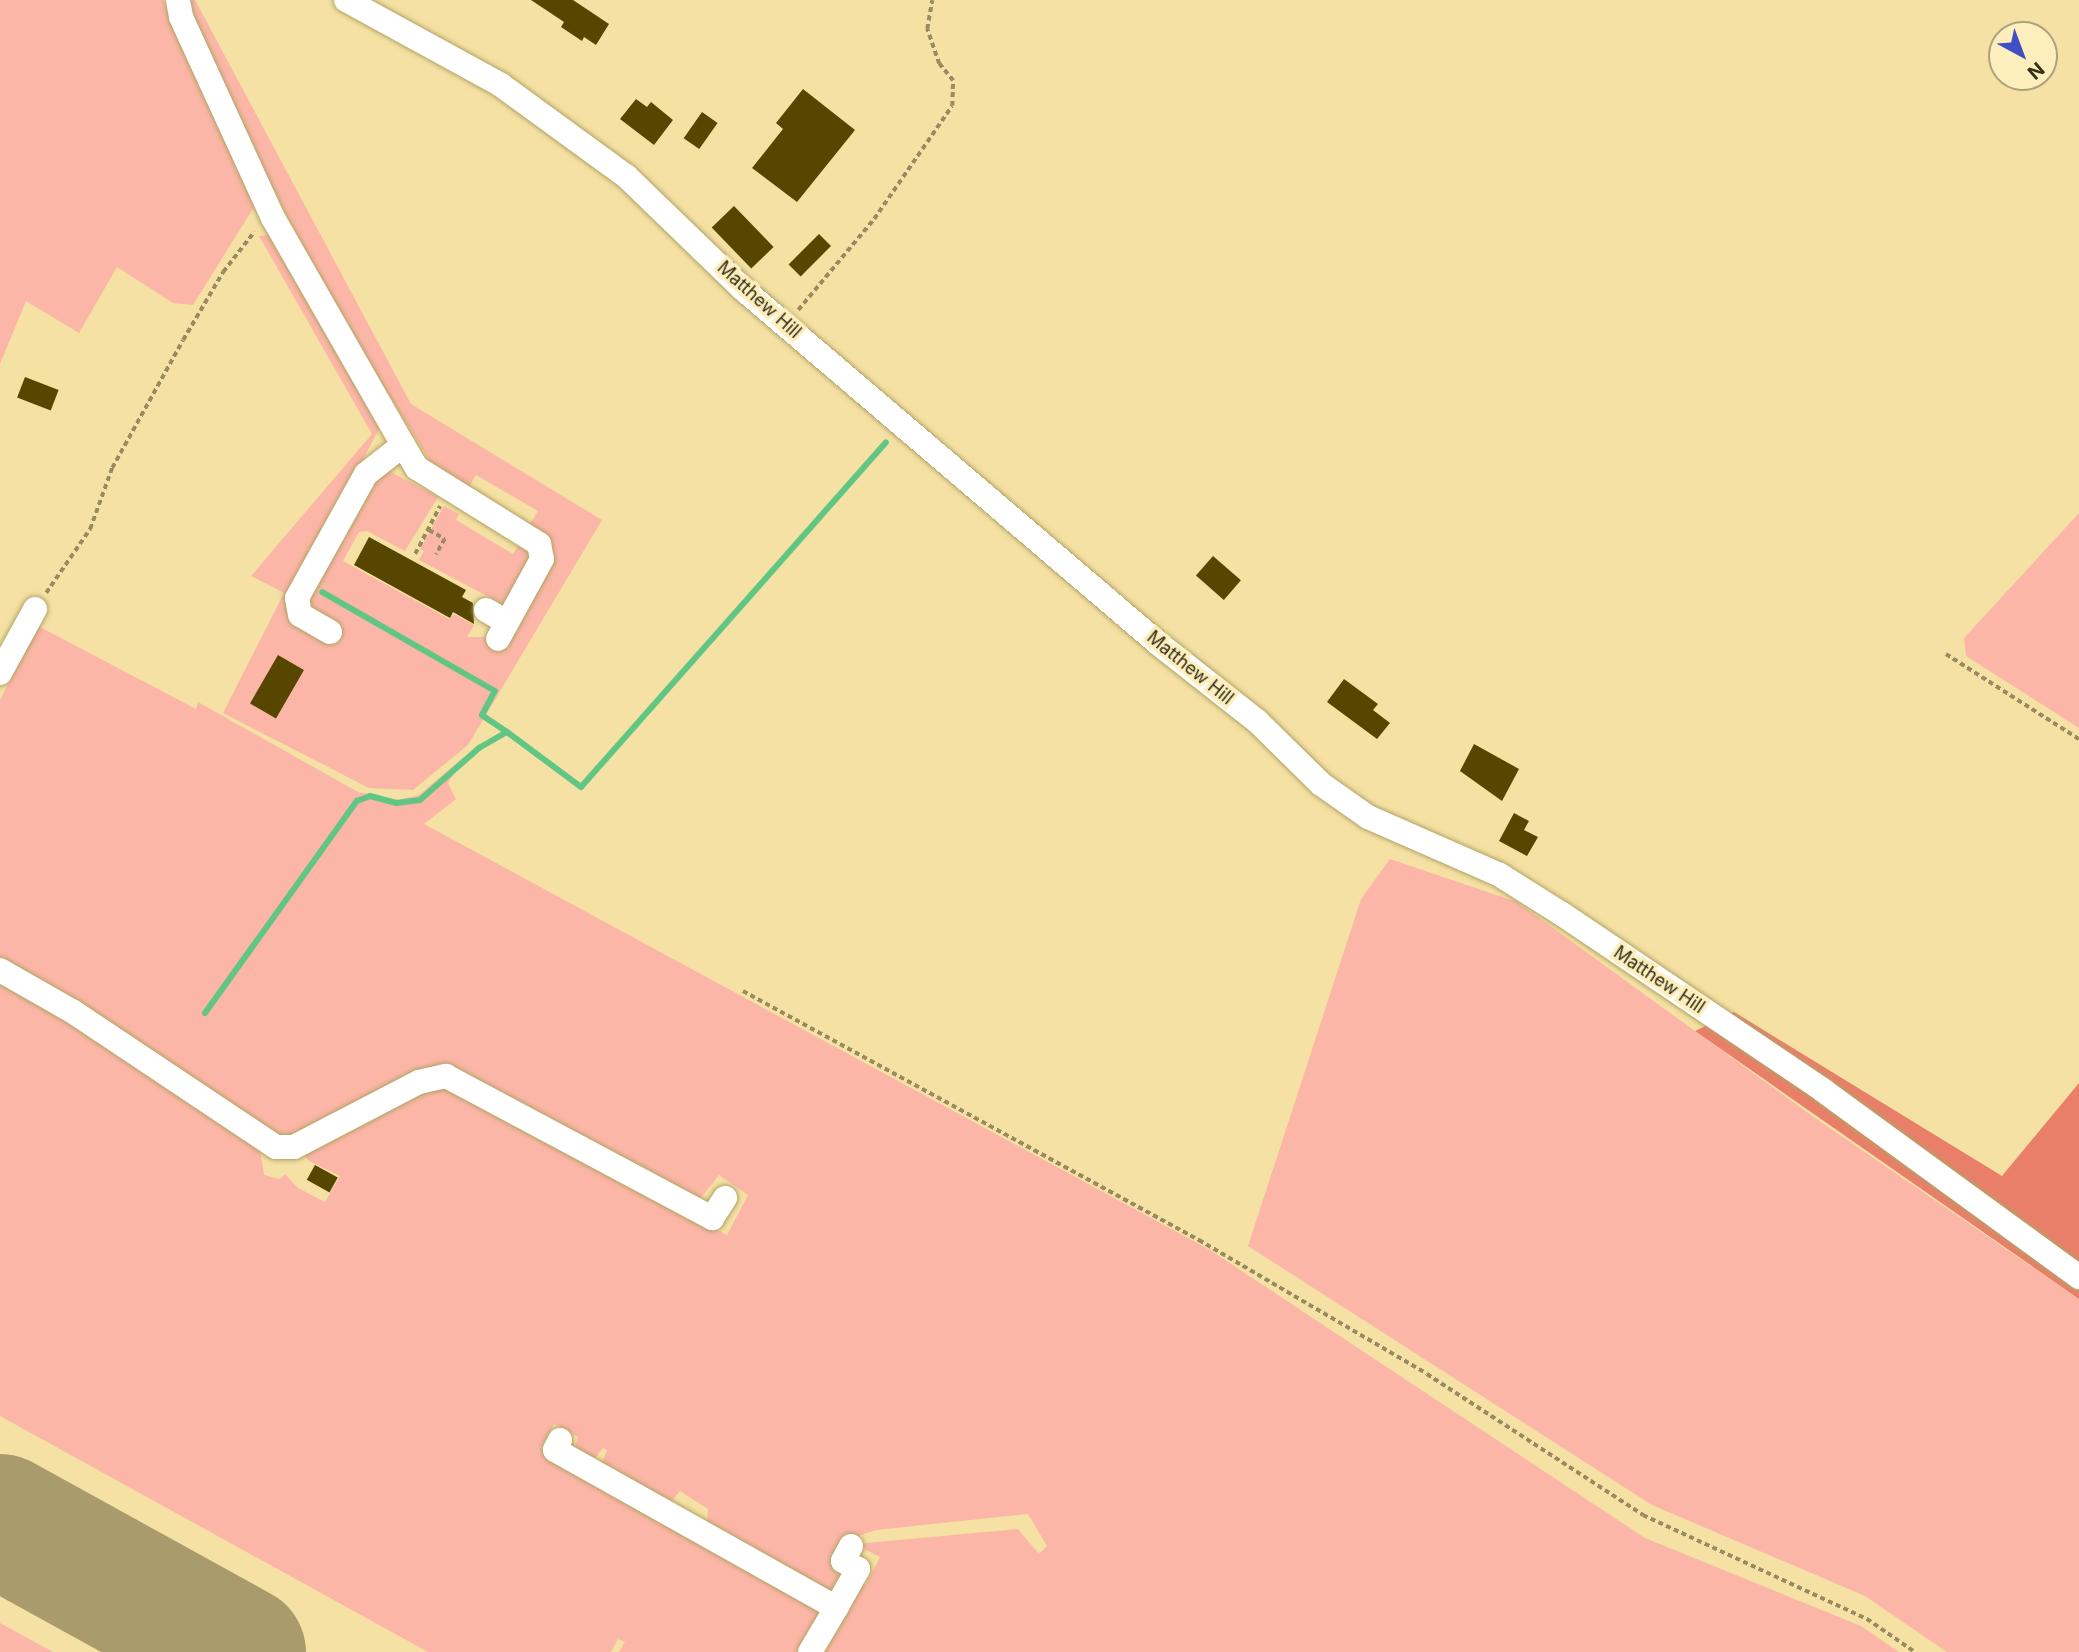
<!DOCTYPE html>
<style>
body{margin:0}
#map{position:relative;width:2079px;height:1652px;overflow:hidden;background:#f4e1a3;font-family:Inter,sans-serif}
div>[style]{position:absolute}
.green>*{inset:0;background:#fcb6a7}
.forest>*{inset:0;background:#e97f69}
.stream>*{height:6px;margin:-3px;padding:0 3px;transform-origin:3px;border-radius:3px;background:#61c684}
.runway>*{height:133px;margin:-66.5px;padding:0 66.5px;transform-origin:66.5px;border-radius:66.5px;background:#aa9b6c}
.building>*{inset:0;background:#574600;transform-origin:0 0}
.path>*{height:3.5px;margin-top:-1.75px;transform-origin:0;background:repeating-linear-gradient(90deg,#998b5f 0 5px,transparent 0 8.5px)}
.roads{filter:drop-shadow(0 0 2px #b4a266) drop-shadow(0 0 2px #b4a266)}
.minor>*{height:24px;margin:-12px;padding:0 12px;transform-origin:12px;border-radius:12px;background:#fff}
span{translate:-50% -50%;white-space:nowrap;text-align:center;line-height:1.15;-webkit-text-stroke:7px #fdeebd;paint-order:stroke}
.street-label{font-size:18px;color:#372f17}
.north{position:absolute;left:1988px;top:21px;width:70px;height:70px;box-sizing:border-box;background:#fdeebd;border:2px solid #aea27b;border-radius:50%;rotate:139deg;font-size:19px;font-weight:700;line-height:28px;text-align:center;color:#372f17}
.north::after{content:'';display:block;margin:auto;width:24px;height:32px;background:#424fc4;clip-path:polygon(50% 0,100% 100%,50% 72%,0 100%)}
</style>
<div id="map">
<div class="green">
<div style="clip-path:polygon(0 0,163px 0,183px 52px,252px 192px,254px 207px,193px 305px,173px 303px,117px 267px,79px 333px,26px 301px,0 364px)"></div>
<div style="clip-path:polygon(187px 0,195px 0,411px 404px,602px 520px,468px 745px,413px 790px,369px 788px,223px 713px,284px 593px,251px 576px,372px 434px,259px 236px,270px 235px,380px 427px,358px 469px,389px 471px,438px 497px,405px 551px,367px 531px,359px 532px,343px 561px,449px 619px,454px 614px,474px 625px,467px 637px,491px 637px,551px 562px,528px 527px,538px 511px,476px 475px,469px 487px,435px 469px,327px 296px,235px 112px)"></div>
<div style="clip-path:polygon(444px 506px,459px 514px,456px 520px,513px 554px,522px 539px,534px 551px,506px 606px,419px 560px,424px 551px,420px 549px)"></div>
<div style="clip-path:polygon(2079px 513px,2079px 728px,1966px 656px,1964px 638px)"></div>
<div style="clip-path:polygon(38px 626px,196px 709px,198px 702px,358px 792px,398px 800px,419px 795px,464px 757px,448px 783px,456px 799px,424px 824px,1210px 1250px,1645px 1538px,1861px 1626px,1899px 1652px,818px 1652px,860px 1582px,866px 1585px,880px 1557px,860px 1547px,866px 1543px,1018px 1529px,1039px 1554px,1047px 1546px,1028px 1514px,876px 1530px,847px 1540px,834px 1564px,848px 1573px,839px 1590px,821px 1593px,707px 1531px,708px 1509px,680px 1491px,666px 1508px,599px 1471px,607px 1450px,603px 1448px,589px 1466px,577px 1458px,574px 1449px,578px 1437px,554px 1424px,541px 1448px,819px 1603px,823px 1617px,804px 1652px,619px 1652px,625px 1642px,618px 1639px,611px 1652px,428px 1652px,0 1416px,0 976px,78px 1019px,259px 1143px,264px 1175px,280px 1179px,285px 1174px,298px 1188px,325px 1202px,340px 1176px,309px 1161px,301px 1151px,418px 1090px,442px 1083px,727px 1235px,748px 1195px,719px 1175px,699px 1200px,679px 1196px,447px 1069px,426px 1072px,294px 1140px,282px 1142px,237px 1118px,62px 999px,0 964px,0 700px)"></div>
<div style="clip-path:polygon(1390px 859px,1517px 902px,1815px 1118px,2079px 1299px,2079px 1652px,1947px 1652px,1865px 1596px,1652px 1505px,1248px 1246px,1361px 899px)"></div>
<div style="clip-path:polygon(0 1623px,53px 1652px,0 1652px)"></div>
</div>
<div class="forest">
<div style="clip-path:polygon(1734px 1012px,2002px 1176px,2079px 1083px,2079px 1299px,1695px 1031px)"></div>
</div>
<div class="stream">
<div style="left:507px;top:732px;width:92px;rotate:36.6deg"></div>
<div style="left:581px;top:787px;width:460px;rotate:-48.5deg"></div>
<div style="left:205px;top:1013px;width:261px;rotate:-54.4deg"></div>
<div style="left:357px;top:801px;width:14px;rotate:-21deg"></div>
<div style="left:370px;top:796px;width:27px;rotate:15deg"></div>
<div style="left:396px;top:803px;width:24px;rotate:-7deg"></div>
<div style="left:420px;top:800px;width:79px;rotate:-41.4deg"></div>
<div style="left:479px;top:748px;width:32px;rotate:-30deg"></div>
<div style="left:507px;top:732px;width:30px;rotate:-146deg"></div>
<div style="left:482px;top:715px;width:27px;rotate:-62deg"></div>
<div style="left:495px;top:691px;width:199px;rotate:-150.2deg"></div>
</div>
<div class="runway">
<div style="left:0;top:1520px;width:273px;rotate:28.9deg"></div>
</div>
<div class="building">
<div style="clip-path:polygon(531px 0,573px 0,609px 24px,596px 45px,584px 37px,582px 41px,561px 27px,564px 22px)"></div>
<div style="clip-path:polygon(803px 89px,855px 130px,797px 202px,752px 168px,783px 129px,776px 123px)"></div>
<div style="clip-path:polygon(636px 99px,647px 107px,651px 102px,673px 120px,654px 145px,620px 119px)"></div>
<div style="left:702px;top:112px;width:19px;height:32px;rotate:35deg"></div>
<div style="left:734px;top:206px;width:57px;height:31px;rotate:46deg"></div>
<div style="left:819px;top:234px;width:17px;height:43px;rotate:45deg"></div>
<div style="left:25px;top:377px;width:36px;height:22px;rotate:21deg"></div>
<div style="clip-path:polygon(369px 537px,466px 590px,462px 597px,473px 603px,474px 624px,453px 612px,450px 618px,354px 565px)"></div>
<div style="left:1213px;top:556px;width:37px;height:26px;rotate:41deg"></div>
<div style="left:278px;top:655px;width:30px;height:56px;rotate:30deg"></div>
<div style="clip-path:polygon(1344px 679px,1378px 704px,1373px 710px,1390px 723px,1377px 739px,1327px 702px)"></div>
<div style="clip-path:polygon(1474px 744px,1519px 769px,1502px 801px,1460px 771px)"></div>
<div style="clip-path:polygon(1514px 813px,1529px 821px,1524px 830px,1538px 837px,1527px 856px,1499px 841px)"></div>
<div style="left:315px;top:1165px;width:26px;height:17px;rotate:29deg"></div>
</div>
<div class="path">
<div style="left:798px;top:310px;width:119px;rotate:-50.1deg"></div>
<div style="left:874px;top:219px;width:137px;rotate:-55.4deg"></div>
<div style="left:952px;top:106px;width:25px;rotate:-88deg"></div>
<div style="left:953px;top:81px;width:22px;rotate:-129deg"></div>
<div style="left:939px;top:64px;width:37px;rotate:-109deg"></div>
<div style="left:927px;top:29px;width:29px;rotate:-80deg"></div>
<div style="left:429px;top:530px;width:18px;rotate:29deg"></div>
<div style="left:445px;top:539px;width:18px;rotate:119deg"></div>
<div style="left:415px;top:554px;width:54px;rotate:-62.5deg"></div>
<div style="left:46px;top:593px;width:78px;rotate:-55.5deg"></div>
<div style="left:90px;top:529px;width:65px;rotate:-70.2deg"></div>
<div style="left:112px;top:468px;width:146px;rotate:-61deg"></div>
<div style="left:183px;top:340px;width:79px;rotate:-59.5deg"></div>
<div style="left:223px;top:272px;width:51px;rotate:-52.2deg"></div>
<div style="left:1946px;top:654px;width:158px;rotate:32.6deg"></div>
<div style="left:743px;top:991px;width:520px;rotate:28.64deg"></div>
<div style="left:1199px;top:1240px;width:264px;rotate:30.4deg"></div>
<div style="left:1427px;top:1374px;width:258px;rotate:33.1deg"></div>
<div style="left:1643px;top:1515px;width:247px;rotate:24.9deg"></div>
<div style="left:1867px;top:1619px;width:58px;rotate:34.5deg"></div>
</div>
<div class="roads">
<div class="minor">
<div style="left:178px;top:0;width:17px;rotate:80deg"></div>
<div style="left:181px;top:17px;width:221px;rotate:65.4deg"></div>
<div style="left:273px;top:218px;width:262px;rotate:60.2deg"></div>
<div style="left:346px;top:0;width:177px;rotate:28.7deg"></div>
<div style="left:501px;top:85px;width:155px;rotate:36.1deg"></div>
<div style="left:626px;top:176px;width:163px;rotate:44deg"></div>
<div style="left:743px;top:289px;width:547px;rotate:40.48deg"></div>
<div style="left:1159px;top:644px;width:125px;rotate:38.2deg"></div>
<div style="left:1257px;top:721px;width:90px;rotate:44.5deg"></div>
<div style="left:1321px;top:784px;width:57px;rotate:35.1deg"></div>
<div style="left:1368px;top:817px;width:144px;rotate:23.7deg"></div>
<div style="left:1500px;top:875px;width:73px;rotate:32.2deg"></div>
<div style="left:1562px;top:914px;width:316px;rotate:34deg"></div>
<div style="left:1824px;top:1091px;width:316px;rotate:36.1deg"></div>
<div style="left:486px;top:610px;width:24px;rotate:30deg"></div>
<div style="left:330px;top:632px;width:34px;rotate:-150deg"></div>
<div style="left:300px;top:615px;width:17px;rotate:-100deg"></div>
<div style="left:297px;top:598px;width:142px;rotate:-60.9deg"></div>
<div style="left:366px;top:474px;width:47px;rotate:-38.1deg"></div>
<div style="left:403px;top:445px;width:27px;rotate:59deg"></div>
<div style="left:417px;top:468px;width:144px;rotate:31.9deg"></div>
<div style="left:539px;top:544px;width:15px;rotate:79deg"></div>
<div style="left:542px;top:559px;width:91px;rotate:118.8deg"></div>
<div style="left:0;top:673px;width:73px;rotate:-61.3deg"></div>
<div style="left:0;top:970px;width:83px;rotate:29.7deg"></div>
<div style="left:72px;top:1011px;width:245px;rotate:33.7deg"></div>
<div style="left:276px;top:1147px;width:18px"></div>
<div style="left:294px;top:1147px;width:141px;rotate:-27.5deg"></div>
<div style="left:419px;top:1082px;width:28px;rotate:-13deg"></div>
<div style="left:446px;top:1076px;width:302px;rotate:28.1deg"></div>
<div style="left:712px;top:1218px;width:24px;rotate:-57deg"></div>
<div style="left:560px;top:1440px;width:11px;rotate:117deg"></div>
<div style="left:555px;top:1450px;width:322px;rotate:29.3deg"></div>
<div style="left:836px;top:1608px;width:45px;rotate:-60.6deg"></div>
<div style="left:858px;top:1569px;width:17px;rotate:-152deg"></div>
<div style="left:843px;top:1561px;width:17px;rotate:-62deg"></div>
<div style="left:810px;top:1652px;width:51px;rotate:-59.4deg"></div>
</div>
</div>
<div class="street-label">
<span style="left:759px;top:300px;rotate:42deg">Matthew Hill</span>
<span style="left:1190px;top:668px;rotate:39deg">Matthew Hill</span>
<span style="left:1659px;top:980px;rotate:34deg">Matthew Hill</span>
</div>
<div class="north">N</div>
</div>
